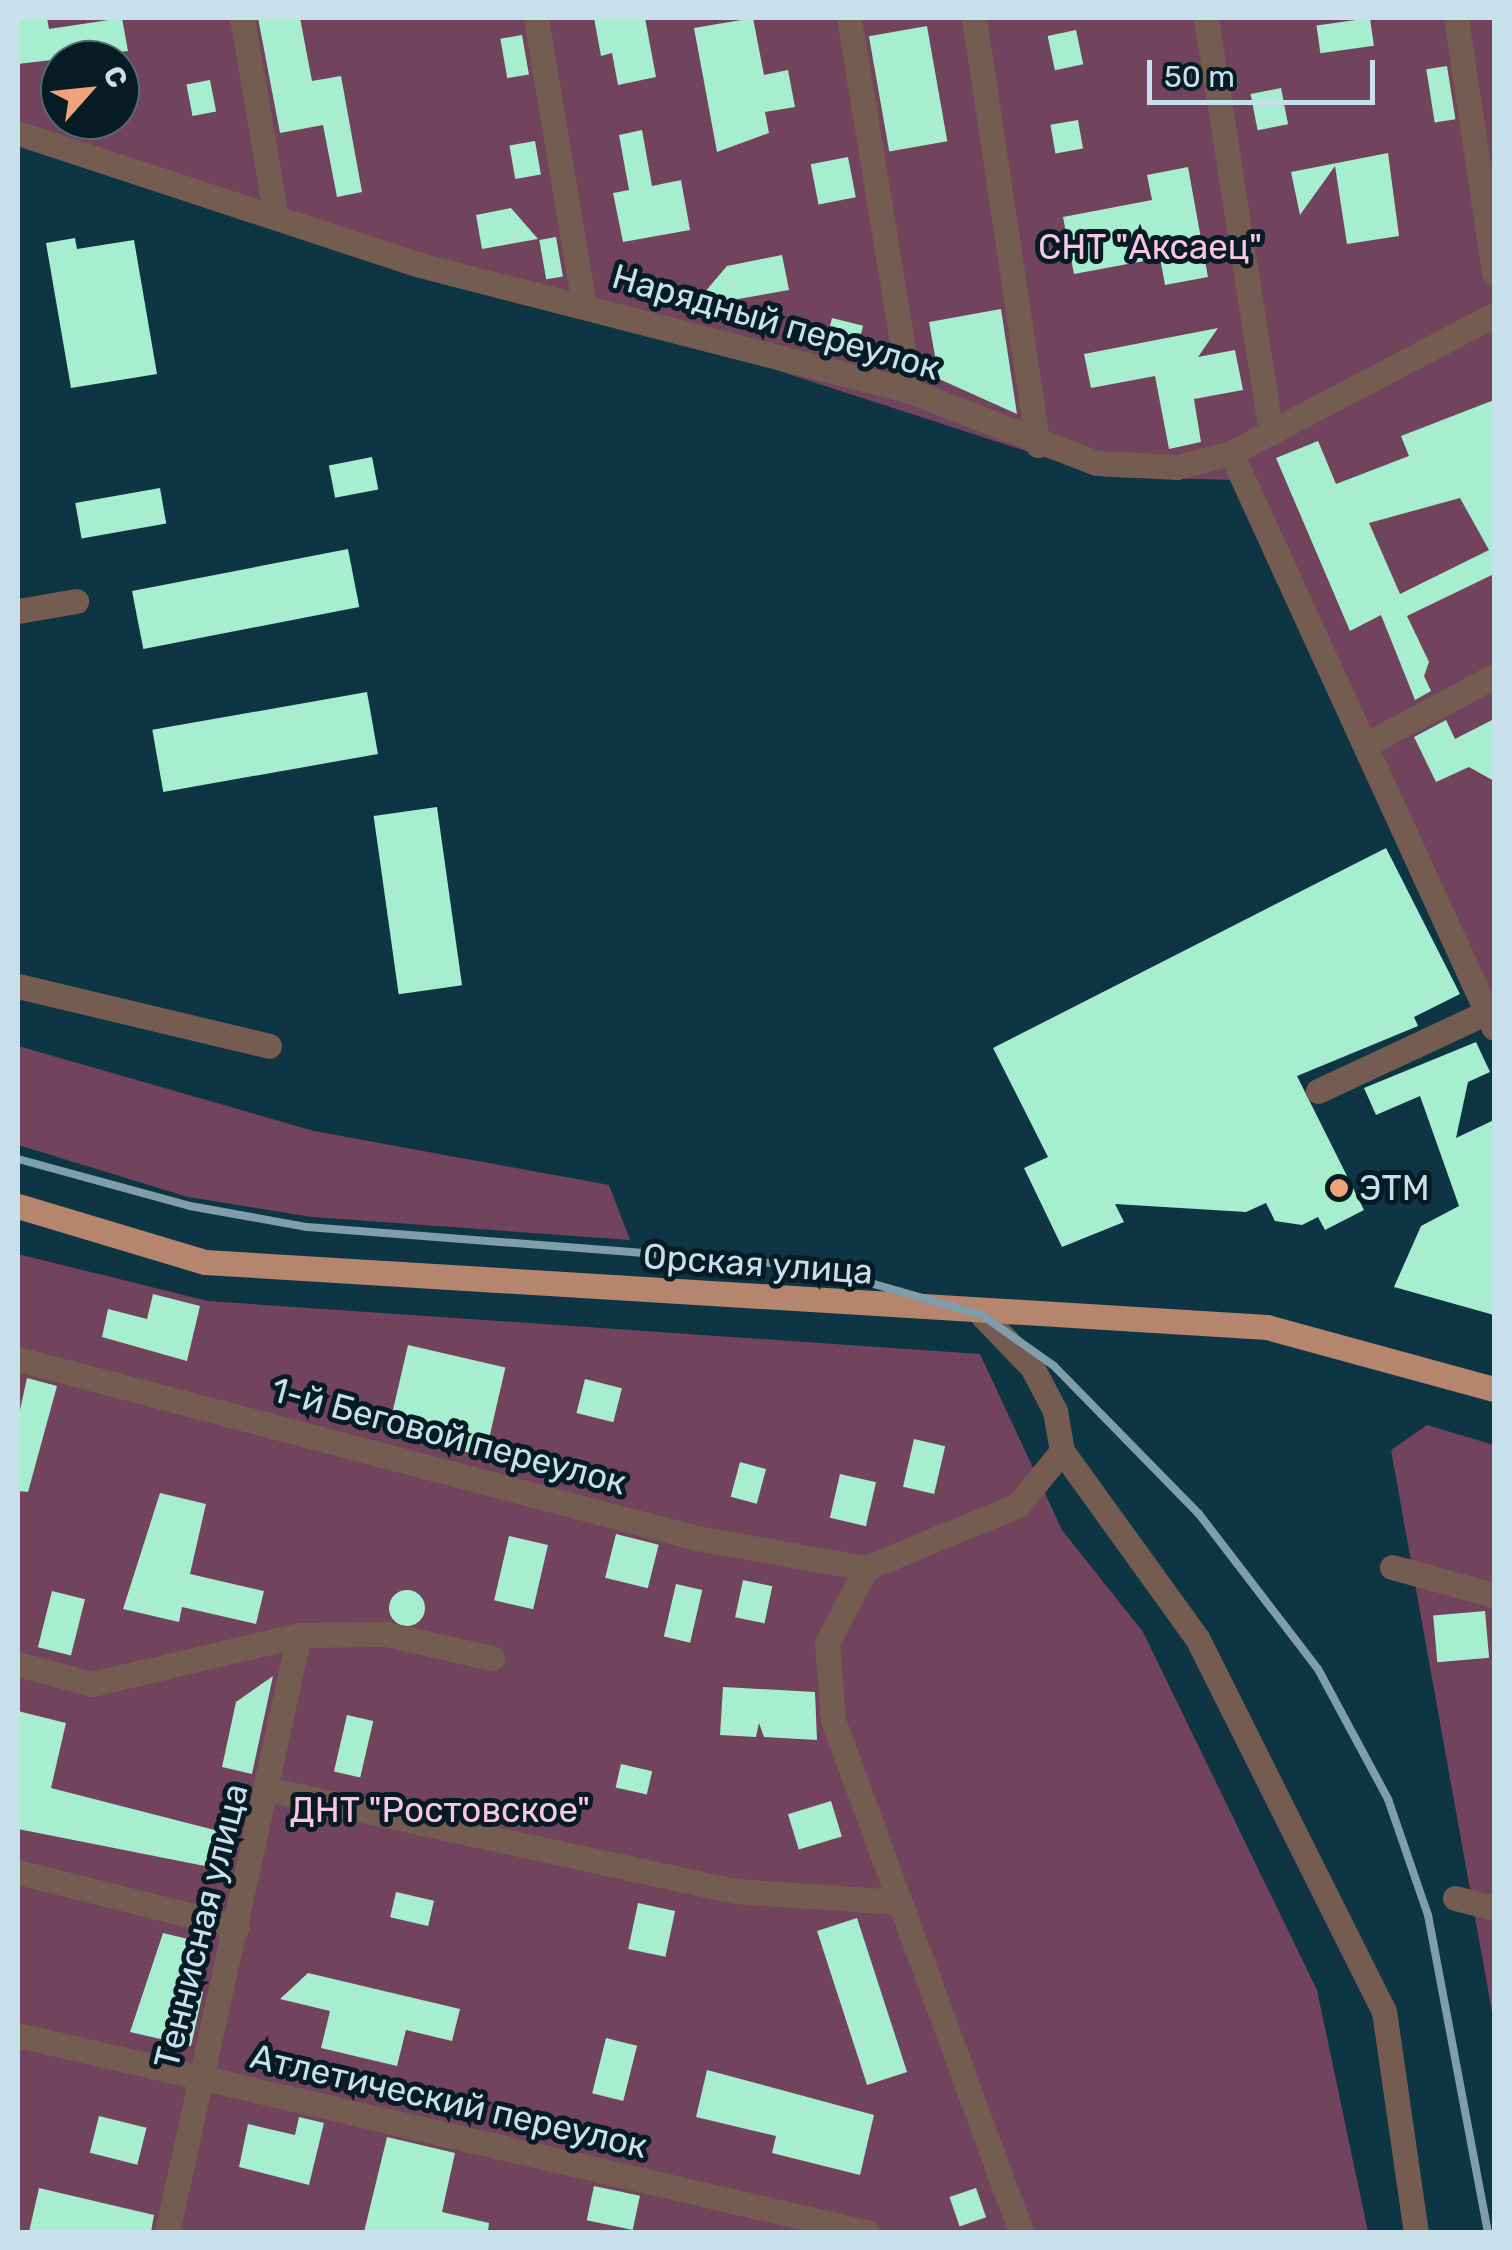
<!DOCTYPE html>
<meta charset="utf-8">
<style>
body{margin:0}
#map{position:relative;width:1512px;height:2250px;overflow:hidden;background:#0e3543;font-family:Rubik,sans-serif}
div>[style]{position:absolute}
.green>*{inset:0;background:#71435c}
.building>*{inset:0;background:#a7edd0;transform-origin:0 0}
.round{border-radius:50%}
.minor>*{height:25px;margin:-12.5px;padding:0 12.5px;transform-origin:12.5px;border-radius:12.5px;background:#745c50}
.major>*{height:25px;margin:-12.5px;padding:0 12.5px;transform-origin:12.5px;border-radius:12.5px;background:#b6856d}
.rail>*{height:8px;margin:-4px;padding:0 4px;transform-origin:4px;border-radius:4px;background:#7f9eaa}
.dots>*{width:28px;height:28px;translate:-50% -50%;box-sizing:border-box;border:5px solid #061b23;border-radius:50%}
span{translate:-50% -50%;white-space:nowrap;text-align:center;line-height:1.15;-webkit-text-stroke:10px #061b23;paint-order:stroke}
.park-label{font-size:35px;color:#fac6e0}
.street-label{font-size:35px;color:#c7e0ec}
.poi-label{font-size:35px;color:#c7e0ec}
.left{translate:0 -50%;text-align:left}
.frame{position:absolute;inset:0;border:20px solid #c7e0ec;pointer-events:none}
.north{position:absolute;left:40px;top:40px;width:100px;height:100px;box-sizing:border-box;background:#061b23;border:2px solid #536a73;border-radius:50%;rotate:63deg;font-size:28px;font-weight:700;line-height:40px;text-align:center;color:#c7e0ec}
.north::after{content:'';display:block;margin:auto;width:35px;height:45px;background:#f0a27a;clip-path:polygon(50% 0,100% 100%,50% 72%,0 100%)}
.scale{position:absolute;left:1147px;top:60px;width:228px;height:45px;box-sizing:border-box;border:5px solid #c7e0ec;border-top:0;padding-left:12px;font-size:30px;line-height:35px;white-space:nowrap;color:#c7e0ec;-webkit-text-stroke:8px #061b23;paint-order:stroke}
</style>
<div id="map">
<div class="green">
<div style="clip-path:polygon(evenodd,18px 18px,1494px 18px,1494px 1001px,1236px 480px,1106px 477px,585px 308px,18px 141px,18px 18px,60px 60px,120px 60px,120px 120px,60px 120px,60px 60px)"></div>
<div style="clip-path:polygon(18px 1046px,314px 1131px,609px 1185px,630px 1240px,312px 1217px,188px 1197px,18px 1145px)"></div>
<div style="clip-path:polygon(18px 1254px,208px 1301px,980px 1354px,1062px 1530px,1143px 1632px,1317px 1990px,1368px 2232px,18px 2232px)"></div>
<div style="clip-path:polygon(1427px 1425px,1494px 1445px,1494px 2023px,1391px 1450px)"></div>
</div>
<div class="building">
<div style="clip-path:polygon(18px 18px,47px 18px,49px 29px,122px 18px,128px 51px,18px 64px)"></div>
<div style="clip-path:polygon(258px 18px,300px 18px,312px 81px,341px 76px,362px 192px,337px 197px,323px 125px,280px 133px)"></div>
<div style="clip-path:polygon(594px 18px,645px 18px,656px 77px,618px 85px,612px 53px,601px 56px)"></div>
<div style="clip-path:polygon(753px 18px,764px 75px,788px 70px,795px 107px,765px 112px,769px 133px,717px 152px,694px 28px)"></div>
<div style="left:1370px;top:18px;width:28px;height:54px;rotate:82deg"></div>
<div style="left:927px;top:26px;width:117px;height:59px;rotate:80deg"></div>
<div style="left:1076px;top:30px;width:35px;height:29px;rotate:78deg"></div>
<div style="left:522px;top:35px;width:40px;height:22px;rotate:80deg"></div>
<div style="left:1447px;top:66px;width:54px;height:21px;rotate:81deg"></div>
<div style="left:210px;top:80px;width:32px;height:24px;rotate:79deg"></div>
<div style="left:1281px;top:88px;width:37px;height:31px;rotate:79deg"></div>
<div style="left:1078px;top:120px;width:29px;height:28px;rotate:80deg"></div>
<div style="clip-path:polygon(642px 130px,652px 186px,681px 180px,690px 230px,623px 242px,613px 193px,629px 190px,619px 135px)"></div>
<div style="left:535px;top:141px;width:34px;height:26px;rotate:80deg"></div>
<div style="clip-path:polygon(1388px 153px,1399px 236px,1347px 244px,1335px 166px,1300px 215px,1291px 172px)"></div>
<div style="left:848px;top:157px;width:41px;height:38px;rotate:79deg"></div>
<div style="clip-path:polygon(1188px 167px,1208px 277px,1165px 285px,1160px 258px,1074px 274px,1063px 217px,1152px 200px,1147px 175px)"></div>
<div style="clip-path:polygon(511px 208px,538px 239px,482px 249px,476px 215px)"></div>
<div style="left:556px;top:237px;width:40px;height:17px;rotate:80deg"></div>
<div style="clip-path:polygon(75px 238px,77px 249px,134px 240px,157px 374px,71px 388px,46px 243px)"></div>
<div style="clip-path:polygon(782px 255px,789px 290px,692px 307px,727px 266px)"></div>
<div style="clip-path:polygon(1001px 309px,1017px 414px,939px 379px,929px 322px)"></div>
<div style="left:832px;top:318px;width:32px;height:29px;rotate:14deg"></div>
<div style="clip-path:polygon(1218px 328px,1198px 357px,1235px 350px,1243px 390px,1194px 399px,1201px 442px,1169px 449px,1155px 376px,1091px 388px,1084px 354px)"></div>
<div style="clip-path:polygon(evenodd,1494px 400px,1494px 574px,1407px 616px,1429px 662px,1424px 676px,1431px 691px,1415px 700px,1381px 615px,1350px 631px,1276px 458px,1318px 441px,1336px 484px,1409px 456px,1401px 436px,1494px 400px,1460px 498px,1489px 550px,1400px 594px,1369px 523px,1460px 498px)"></div>
<div style="left:372px;top:457px;width:33px;height:44px;rotate:79deg"></div>
<div style="left:160px;top:488px;width:36px;height:86px;rotate:80deg"></div>
<div style="left:348px;top:549px;width:59px;height:220px;rotate:79deg"></div>
<div style="left:367px;top:692px;width:63px;height:218px;rotate:80deg"></div>
<div style="clip-path:polygon(1494px 719px,1494px 781px,1469px 767px,1436px 782px,1414px 737px,1446px 720px,1455px 739px)"></div>
<div style="left:437px;top:807px;width:180px;height:64px;rotate:82deg"></div>
<div style="clip-path:polygon(1386px 848px,1460px 994px,1414px 1017px,1418px 1026px,1297px 1076px,1364px 1210px,1325px 1230px,1318px 1217px,1302px 1225px,1275px 1221px,1266px 1203px,1246px 1212px,1115px 1204px,1124px 1222px,1062px 1247px,1024px 1168px,1048px 1157px,993px 1048px)"></div>
<div style="clip-path:polygon(1476px 1042px,1490px 1072px,1468px 1082px,1456px 1138px,1494px 1120px,1494px 1315px,1394px 1287px,1421px 1226px,1459px 1206px,1420px 1096px,1376px 1115px,1364px 1088px)"></div>
<div style="clip-path:polygon(153px 1294px,200px 1306px,187px 1361px,102px 1337px,108px 1309px,147px 1319px)"></div>
<div style="left:408px;top:1345px;width:100px;height:91px;rotate:13deg"></div>
<div style="clip-path:polygon(27px 1378px,57px 1386px,28px 1492px,18px 1491px,18px 1419px)"></div>
<div style="left:585px;top:1379px;width:38px;height:35px;rotate:14deg"></div>
<div style="left:914px;top:1439px;width:32px;height:49px;rotate:13deg"></div>
<div style="left:740px;top:1462px;width:27px;height:36px;rotate:15deg"></div>
<div style="left:840px;top:1474px;width:37px;height:45px;rotate:13deg"></div>
<div style="clip-path:polygon(160px 1493px,206px 1504px,190px 1574px,264px 1591px,256px 1624px,182px 1607px,179px 1622px,123px 1609px)"></div>
<div style="left:616px;top:1534px;width:44px;height:45px;rotate:14deg"></div>
<div style="left:509px;top:1536px;width:40px;height:66px;rotate:13deg"></div>
<div style="left:743px;top:1580px;width:30px;height:38px;rotate:12deg"></div>
<div style="left:676px;top:1584px;width:27px;height:54px;rotate:13deg"></div>
<div class="round" style="left:389px;top:1590px;width:36px;height:36px"></div>
<div style="left:52px;top:1591px;width:34px;height:58px;rotate:14deg"></div>
<div style="left:1485px;top:1611px;width:47px;height:52px;rotate:85deg"></div>
<div style="clip-path:polygon(273px 1676px,252px 1774px,222px 1767px,236px 1702px)"></div>
<div style="clip-path:polygon(723px 1687px,815px 1692px,817px 1740px,764px 1737px,759px 1723px,756px 1737px,720px 1735px)"></div>
<div style="clip-path:polygon(18px 1711px,66px 1723px,51px 1788px,238px 1836px,225px 1864px,230px 1871px,18px 1829px)"></div>
<div style="left:347px;top:1715px;width:27px;height:58px;rotate:13deg"></div>
<div style="left:621px;top:1764px;width:32px;height:24px;rotate:13deg"></div>
<div style="left:831px;top:1801px;width:37px;height:45px;rotate:73deg"></div>
<div style="left:396px;top:1892px;width:39px;height:26px;rotate:13deg"></div>
<div style="left:638px;top:1903px;width:38px;height:47px;rotate:12deg"></div>
<div style="left:857px;top:1918px;width:162px;height:42px;rotate:72deg"></div>
<div style="clip-path:polygon(163px 1933px,188px 1939px,178px 1986px,203px 1992px,191px 2046px,130px 2032px)"></div>
<div style="clip-path:polygon(308px 1973px,460px 2009px,452px 2041px,406px 2030px,397px 2066px,321px 2048px,330px 2011px,280px 1999px)"></div>
<div style="left:606px;top:2038px;width:32px;height:57px;rotate:14deg"></div>
<div style="clip-path:polygon(707px 2070px,874px 2115px,860px 2175px,772px 2153px,776px 2136px,696px 2117px)"></div>
<div style="left:99px;top:2116px;width:49px;height:38px;rotate:14deg"></div>
<div style="clip-path:polygon(299px 2117px,324px 2123px,309px 2185px,239px 2167px,248px 2124px,295px 2135px)"></div>
<div style="clip-path:polygon(387px 2137px,455px 2153px,442px 2212px,489px 2223px,488px 2232px,364px 2232px)"></div>
<div style="left:594px;top:2186px;width:47px;height:35px;rotate:12deg"></div>
<div style="clip-path:polygon(39px 2188px,154px 2215px,151px 2232px,29px 2232px)"></div>
<div style="left:976px;top:2188px;width:31px;height:28px;rotate:71deg"></div>
</div>
<div class="minor">
<div style="left:242px;top:18px;width:197px;rotate:80.3deg"></div>
<div style="left:536px;top:18px;width:290px;rotate:80.5deg"></div>
<div style="left:849px;top:18px;width:378px;rotate:80.7deg"></div>
<div style="left:974px;top:18px;width:432px;rotate:81.5deg"></div>
<div style="left:1206px;top:18px;width:420px;rotate:81.1deg"></div>
<div style="left:1456px;top:18px;width:258px;rotate:81.5deg"></div>
<div style="left:18px;top:133px;width:419px;rotate:18.2deg"></div>
<div style="left:416px;top:264px;width:510px;rotate:14.42deg"></div>
<div style="left:910px;top:391px;width:200px;rotate:21.1deg"></div>
<div style="left:1097px;top:463px;width:80px;rotate:2.9deg"></div>
<div style="left:1177px;top:467px;width:56px;rotate:-14.5deg"></div>
<div style="left:1231px;top:453px;width:297px;rotate:-27.7deg"></div>
<div style="left:1231px;top:453px;width:632px;rotate:65.42deg"></div>
<div style="left:18px;top:611px;width:59px;rotate:-9.8deg"></div>
<div style="left:1365px;top:745px;width:146px;rotate:-28.1deg"></div>
<div style="left:18px;top:986px;width:258px;rotate:13.4deg"></div>
<div style="left:1318px;top:1091px;width:194px;rotate:-25deg"></div>
<div style="left:982px;top:1315px;width:72px;rotate:46.1deg"></div>
<div style="left:1032px;top:1367px;width:50px;rotate:62.4deg"></div>
<div style="left:1055px;top:1411px;width:41px;rotate:80.1deg"></div>
<div style="left:1062px;top:1451px;width:70px;rotate:129.2deg"></div>
<div style="left:1018px;top:1505px;width:165px;rotate:157.5deg"></div>
<div style="left:866px;top:1568px;width:85px;rotate:117.5deg"></div>
<div style="left:827px;top:1643px;width:77px;rotate:85.5deg"></div>
<div style="left:833px;top:1720px;width:545px;rotate:69.84deg"></div>
<div style="left:18px;top:1359px;width:702px;rotate:14.77deg"></div>
<div style="left:697px;top:1538px;width:172px;rotate:10.1deg"></div>
<div style="left:1062px;top:1451px;width:231px;rotate:54.2deg"></div>
<div style="left:1197px;top:1638px;width:417px;rotate:63.4deg"></div>
<div style="left:1384px;top:2011px;width:223px;rotate:81.8deg"></div>
<div style="left:1392px;top:1567px;width:106px;rotate:15.4deg"></div>
<div style="left:18px;top:1664px;width:77px;rotate:15.1deg"></div>
<div style="left:92px;top:1684px;width:213px;rotate:-13.3deg"></div>
<div style="left:299px;top:1635px;width:87px;rotate:-0.7deg"></div>
<div style="left:386px;top:1634px;width:109px;rotate:12.8deg"></div>
<div style="left:271px;top:1790px;width:476px;rotate:12.3deg"></div>
<div style="left:736px;top:1891px;width:163px;rotate:3.9deg"></div>
<div style="left:18px;top:1872px;width:226px;rotate:14.1deg"></div>
<div style="left:1455px;top:1898px;width:40px;rotate:14.4deg"></div>
<div style="left:18px;top:2035px;width:871px;rotate:13.08deg"></div>
<div style="left:167px;top:2232px;width:611px;rotate:-77.53deg"></div>
</div>
<div class="major">
<div style="left:18px;top:1206px;width:195px;rotate:16.7deg"></div>
<div style="left:205px;top:1262px;width:1064px;rotate:3.5deg"></div>
<div style="left:1267px;top:1327px;width:235px;rotate:15.3deg"></div>
</div>
<div class="rail">
<div style="left:18px;top:1159px;width:178px;rotate:15.3deg"></div>
<div style="left:190px;top:1206px;width:119px;rotate:10.2deg"></div>
<div style="left:307px;top:1227px;width:506px;rotate:4.42deg"></div>
<div style="left:811px;top:1266px;width:178px;rotate:16deg"></div>
<div style="left:982px;top:1315px;width:88px;rotate:35.3deg"></div>
<div style="left:1054px;top:1366px;width:207px;rotate:45.6deg"></div>
<div style="left:1199px;top:1514px;width:195px;rotate:52.5deg"></div>
<div style="left:1318px;top:1669px;width:148px;rotate:61.7deg"></div>
<div style="left:1388px;top:1799px;width:123px;rotate:71deg"></div>
<div style="left:1428px;top:1915px;width:323px;rotate:79.3deg"></div>
</div>
<div class="dots">
<div style="left:1339px;top:1188px;background:#f0a27a"></div>
</div>
<div class="park-label">
<span style="left:1150px;top:247px">СНТ "Аксаец"</span>
<span style="left:440px;top:1810px">ДНТ "Ростовское"</span>
</div>
<div class="street-label">
<span style="left:776px;top:322px;rotate:16deg">Нарядный переулок</span>
<span style="left:758px;top:1264px;rotate:4deg">Орская улица</span>
<span style="left:449px;top:1436px;rotate:15deg">1-й Беговой переулок</span>
<span style="left:201px;top:1926px;rotate:-76deg">Теннисная улица</span>
<span style="left:449px;top:2101px;rotate:13deg">Атлетический переулок</span>
</div>
<div class="poi-label">
<span class="left" style="left:1359px;top:1188px">ЭТМ</span>
</div>
<div class="frame"></div>
<div class="north">С</div>
<div class="scale">50 m</div>
</div>
